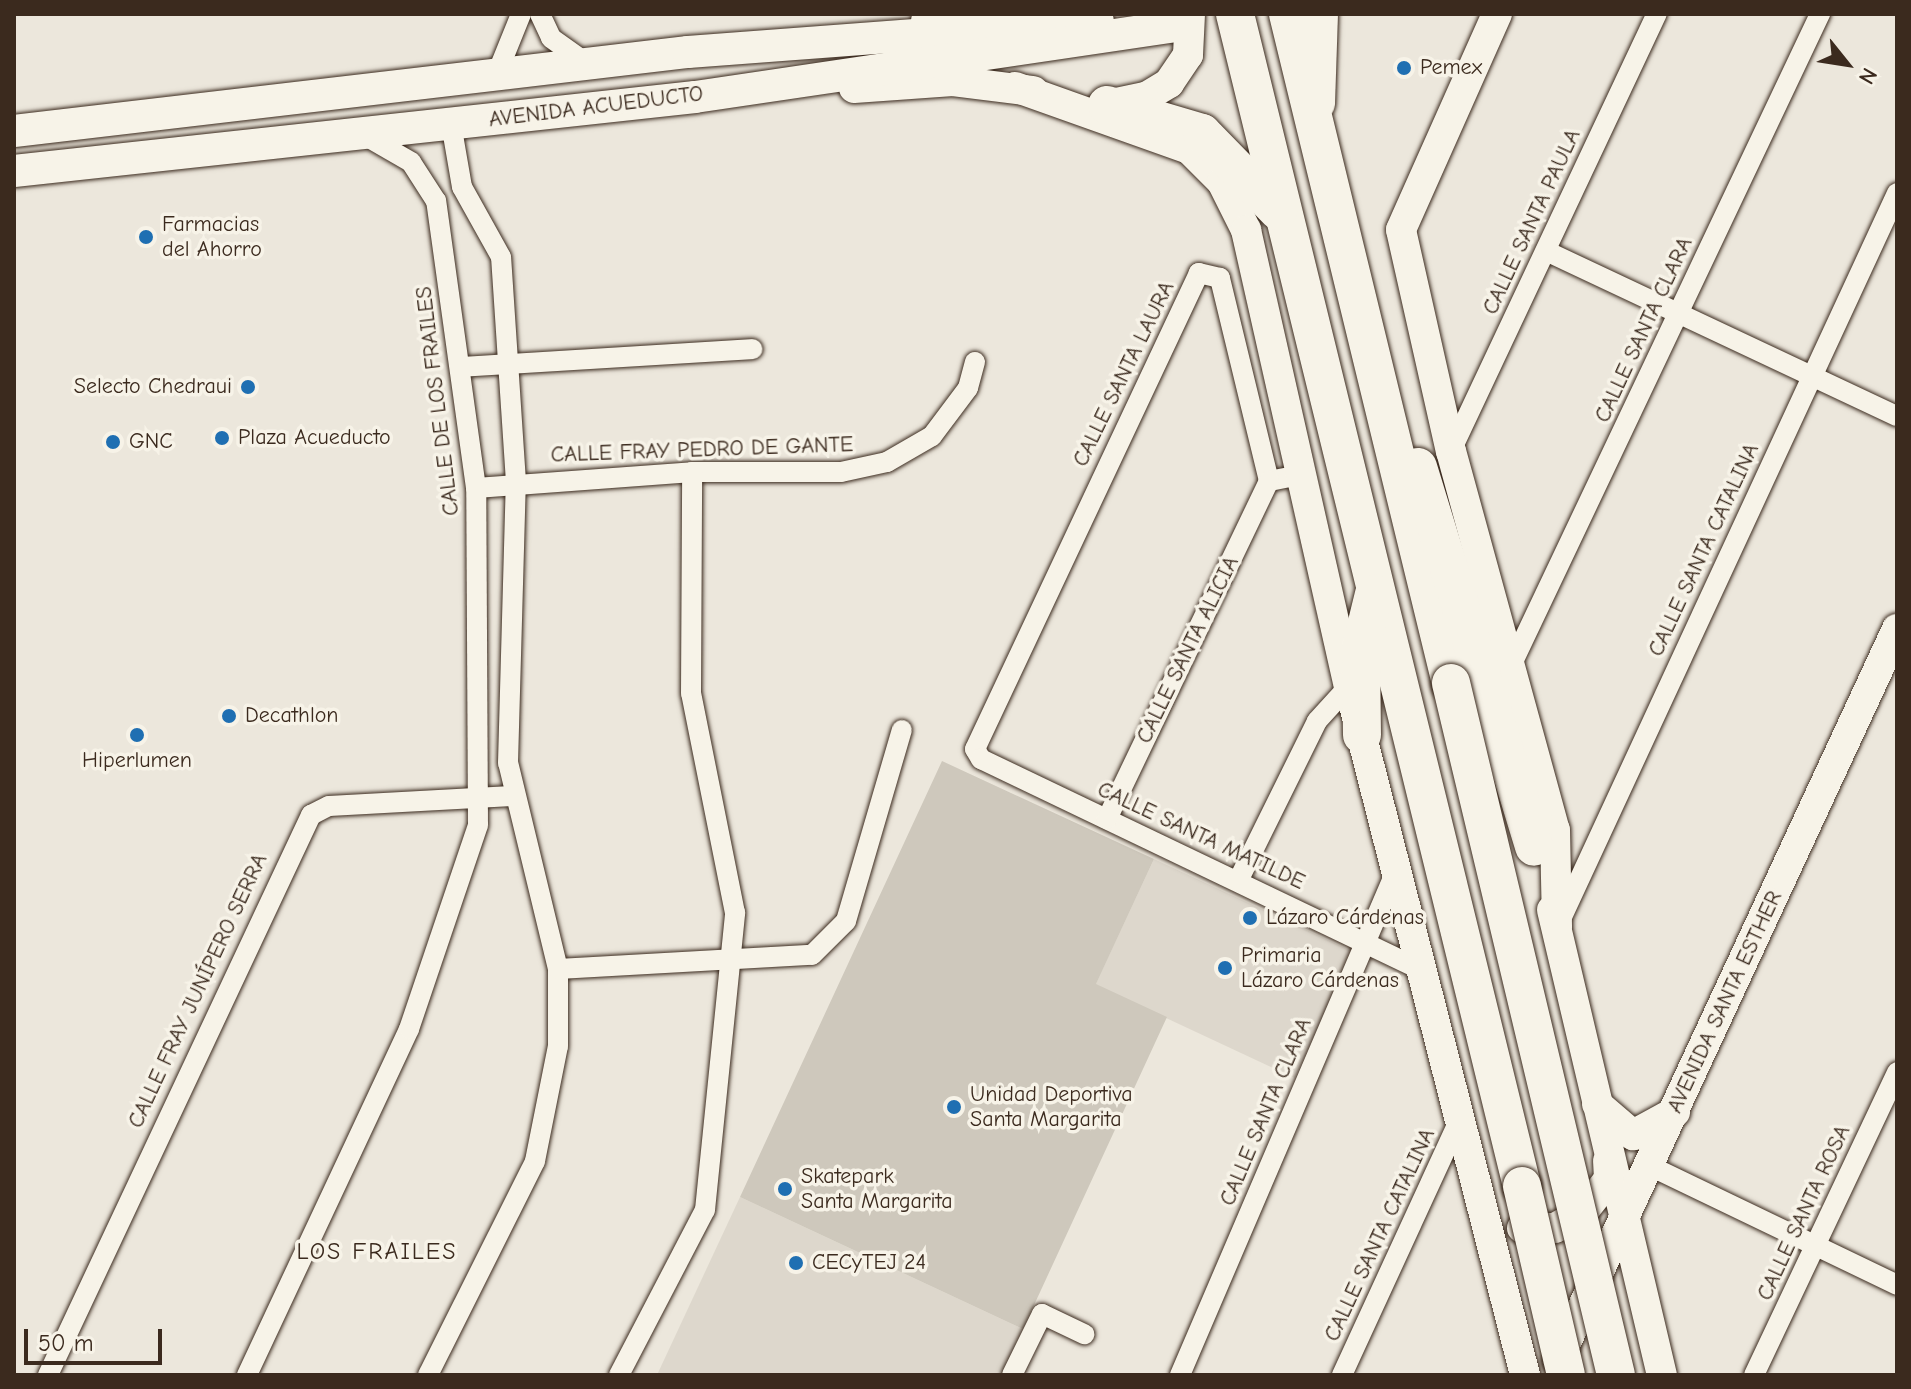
<!DOCTYPE html>
<meta charset="utf-8">
<style>
body{margin:0}
#map{position:relative;width:1911px;height:1389px;overflow:hidden;background:#ece7dc;font-family:"Comic Neue",sans-serif}
div>[style]{position:absolute}
.built>*{inset:0;background:#ddd7cc;transform-origin:0 0}
.green>*{inset:0;background:#cec8bc}
.roads{filter:drop-shadow(0 0 2px #3b2a1e) drop-shadow(0 0 2px #3b2a1e)}
.street>*{height:20px;margin:-10px;padding:0 10px;transform-origin:10px;border-radius:10px;background:#f7f3e8}
.secondary>*{height:30px;margin:-15px;padding:0 15px;transform-origin:15px;border-radius:15px;background:#f7f3e8}
.primary>*{height:32px;margin:-16px;padding:0 16px;transform-origin:16px;border-radius:16px;background:#f7f3e8}
.highway>*{height:38px;margin:-19px;padding:0 19px;transform-origin:19px;border-radius:19px;background:#f7f3e8}
.bridges{filter:drop-shadow(0 0 2px #3b2a1e) drop-shadow(0 0 2px #3b2a1e)}
.highway-bridge>*{height:38px;margin:-19px;padding:0 19px;transform-origin:19px;border-radius:19px;background:#f7f3e8}
.dots>*{width:22px;height:22px;translate:-50% -50%;box-sizing:border-box;border:4px solid #f7f3e8;border-radius:50%}
span{translate:-50% -50%;white-space:nowrap;text-align:center;line-height:1.15;-webkit-text-stroke:7px #f7f3e8;paint-order:stroke}
.poi-label{font-size:22px;color:#3b2a1e}
.left{translate:0 -50%;text-align:left}
.right{translate:-100% -50%;text-align:right}
.street-label{font-size:22px;color:#3b2a1e}
.neighbourhood-label{font-size:24px;color:#3b2a1e;letter-spacing:2px}
.frame{position:absolute;inset:0;border:16px solid #3b2a1e;pointer-events:none}
.north{position:absolute;left:1807px;top:24px;width:80px;height:80px;-webkit-text-stroke:6px #f7f3e8;paint-order:stroke;rotate:120deg;font-size:22px;font-weight:700;line-height:32px;text-align:center;color:#3b2a1e}
.north::after{content:'';display:block;margin:auto;width:28px;height:36px;background:#3b2a1e;clip-path:polygon(50% 0,100% 100%,50% 72%,0 100%)}
.scale{position:absolute;left:24px;top:1329px;width:138px;height:36px;box-sizing:border-box;border:4px solid #3b2a1e;border-top:0;padding-left:10px;font-size:24px;line-height:28px;white-space:nowrap;color:#3b2a1e;-webkit-text-stroke:6px #f7f3e8;paint-order:stroke}
</style>
<div id="map">
<div class="built">
<div style="left:1154px;top:859px;width:220px;height:139px;rotate:25deg"></div>
<div style="clip-path:polygon(740px 1197px,1023px 1329px,1001px 1375px,657px 1375px)"></div>
</div>
<div class="green">
<div style="clip-path:polygon(942px 761px,1154px 859px,1096px 984px,1167px 1017px,1023px 1329px,740px 1197px)"></div>
</div>
<div class="roads">
<div class="street">
<div style="left:540px;top:14px;width:26px;rotate:65deg"></div>
<div style="left:551px;top:38px;width:47px;rotate:35.4deg"></div>
<div style="left:496px;top:76px;width:67px;rotate:-68deg"></div>
<div style="left:1546px;top:251px;width:388px;rotate:25.2deg"></div>
<div style="left:460px;top:367px;width:293px;rotate:-3.5deg"></div>
<div style="left:1451px;top:451px;width:483px;rotate:-64.8deg"></div>
<div style="left:1305px;top:474px;width:37px;rotate:169deg"></div>
<div style="left:1269px;top:481px;width:209px;rotate:-103.6deg"></div>
<div style="left:1220px;top:278px;width:22px;rotate:-167deg"></div>
<div style="left:1199px;top:273px;width:526px;rotate:115.2deg"></div>
<div style="left:975px;top:749px;width:12px;rotate:59deg"></div>
<div style="left:981px;top:759px;width:489px;rotate:25.6deg"></div>
<div style="left:476px;top:488px;width:217px;rotate:-4.2deg"></div>
<div style="left:692px;top:472px;width:149px"></div>
<div style="left:841px;top:472px;width:47px;rotate:-12.3deg"></div>
<div style="left:887px;top:462px;width:52px;rotate:-30deg"></div>
<div style="left:932px;top:436px;width:60px;rotate:-53.1deg"></div>
<div style="left:968px;top:388px;width:27px;rotate:-75deg"></div>
<div style="left:1511px;top:666px;width:722px;rotate:-64.64deg"></div>
<div style="left:1107px;top:819px;width:375px;rotate:-64.4deg"></div>
<div style="left:1239px;top:879px;width:176px;rotate:-63.7deg"></div>
<div style="left:1317px;top:721px;width:47px;rotate:-47.6deg"></div>
<div style="left:1561px;top:919px;width:800px;rotate:-65.16deg"></div>
<div style="left:558px;top:969px;width:254px;rotate:-3.2deg"></div>
<div style="left:812px;top:955px;width:48px;rotate:-45deg"></div>
<div style="left:846px;top:921px;width:199px;rotate:-73.7deg"></div>
<div style="left:1650px;top:1166px;width:274px;rotate:25.7deg"></div>
<div style="left:48px;top:1375px;width:619px;rotate:-64.84deg"></div>
<div style="left:311px;top:815px;width:20px;rotate:-27deg"></div>
<div style="left:329px;top:806px;width:183px;rotate:-3.1deg"></div>
<div style="left:247px;top:1375px;width:382px;rotate:-64.9deg"></div>
<div style="left:409px;top:1029px;width:215px;rotate:-71.3deg"></div>
<div style="left:478px;top:825px;width:337px;rotate:-90.3deg"></div>
<div style="left:476px;top:488px;width:290px;rotate:-97.9deg"></div>
<div style="left:436px;top:201px;width:46px;rotate:-122.7deg"></div>
<div style="left:411px;top:162px;width:54px;rotate:-150.1deg"></div>
<div style="left:428px;top:1375px;width:239px;rotate:-63.4deg"></div>
<div style="left:535px;top:1161px;width:117px;rotate:-78.7deg"></div>
<div style="left:558px;top:1046px;width:77px;rotate:-90deg"></div>
<div style="left:558px;top:969px;width:212px;rotate:-103.6deg"></div>
<div style="left:508px;top:763px;width:281px;rotate:-88.4deg"></div>
<div style="left:516px;top:482px;width:225px;rotate:-93.8deg"></div>
<div style="left:501px;top:257px;width:80px;rotate:-119.1deg"></div>
<div style="left:462px;top:187px;width:65px;rotate:-99.8deg"></div>
<div style="left:619px;top:1375px;width:186px;rotate:-62.5deg"></div>
<div style="left:705px;top:1210px;width:299px;rotate:-84.2deg"></div>
<div style="left:735px;top:913px;width:224px;rotate:-101.3deg"></div>
<div style="left:691px;top:693px;width:221px;rotate:-89.7deg"></div>
<div style="left:1012px;top:1375px;width:68px;rotate:-63.8deg"></div>
<div style="left:1042px;top:1314px;width:47px;rotate:25.5deg"></div>
<div style="left:1180px;top:1375px;width:548px;rotate:-66.8deg"></div>
<div style="left:1342px;top:1375px;width:285px;rotate:-65.3deg"></div>
<div style="left:1754px;top:1375px;width:335px;rotate:-64.7deg"></div>
</div>
<div class="secondary">
<div style="left:1497px;top:14px;width:236px;rotate:114deg"></div>
<div style="left:1401px;top:230px;width:227px;rotate:77.3deg"></div>
<div style="left:1451px;top:451px;width:393px;rotate:74.7deg"></div>
<div style="left:1555px;top:830px;width:97px;rotate:88.8deg"></div>
<div style="left:926px;top:21px;width:50px;rotate:-8deg"></div>
<div style="left:1015px;top:87px;width:185px;rotate:19.6deg"></div>
<div style="left:1189px;top:149px;width:47px;rotate:45deg"></div>
<div style="left:1222px;top:182px;width:54px;rotate:63.4deg"></div>
<div style="left:1246px;top:230px;width:467px;rotate:77.3deg"></div>
<div style="left:1349px;top:686px;width:711px;rotate:75.67deg"></div>
<div style="left:854px;top:88px;width:99px;rotate:-4deg"></div>
<div style="left:953px;top:81px;width:81px;rotate:7.1deg"></div>
<div style="left:1320px;top:104px;width:90px;rotate:-88.1deg"></div>
<div style="left:1107px;top:105px;width:40px;rotate:-12deg"></div>
<div style="left:1146px;top:97px;width:27px;rotate:-31deg"></div>
<div style="left:1169px;top:83px;width:34px;rotate:-56deg"></div>
<div style="left:1188px;top:55px;width:41px;rotate:-87.2deg"></div>
<div style="left:1552px;top:910px;width:478px;rotate:76.7deg"></div>
<div style="left:1597px;top:1104px;width:48px;rotate:40.7deg"></div>
<div style="left:1633px;top:1135px;width:48px;rotate:-28.7deg"></div>
<div style="left:1522px;top:1228px;width:33px"></div>
<div style="left:1555px;top:1228px;width:32px;rotate:-30deg"></div>
<div style="left:1583px;top:1212px;width:42px;rotate:-51.8deg"></div>
<div style="left:1609px;top:1179px;width:18px;rotate:-93deg"></div>
<div style="left:1558px;top:1360px;width:806px;rotate:-65.12deg"></div>
</div>
<div class="primary">
<div style="left:14px;top:131px;width:679px;rotate:-6.69deg"></div>
<div style="left:688px;top:52px;width:411px;rotate:-4.3deg"></div>
<div style="left:14px;top:171px;width:685px;rotate:-6.2deg"></div>
<div style="left:695px;top:97px;width:485px;rotate:-8.4deg"></div>
</div>
<div class="highway">
<div style="left:1235px;top:14px;width:1207px;rotate:76.24deg"></div>
<div style="left:1288px;top:14px;width:689px;rotate:76.31deg"></div>
<div style="left:1107px;top:105px;width:99px;rotate:16.4deg"></div>
<div style="left:1202px;top:133px;width:109px;rotate:45.7deg"></div>
<div style="left:1418px;top:467px;width:397px;rotate:73deg"></div>
<div style="left:1362px;top:735px;width:88px;rotate:-90.7deg"></div>
<div style="left:1361px;top:647px;width:55px;rotate:-76.2deg"></div>
</div>
</div>
<div class="bridges">
<div class="highway-bridge">
<div style="left:1451px;top:683px;width:711px;rotate:76.59deg"></div>
<div style="left:1522px;top:1186px;width:194px;rotate:76.9deg"></div>
</div>
</div>
<div class="dots">
<div style="left:1404px;top:68px;background:#1f6fb2"></div>
<div style="left:146px;top:237px;background:#1f6fb2"></div>
<div style="left:248px;top:387px;background:#1f6fb2"></div>
<div style="left:222px;top:438px;background:#1f6fb2"></div>
<div style="left:113px;top:442px;background:#1f6fb2"></div>
<div style="left:229px;top:716px;background:#1f6fb2"></div>
<div style="left:137px;top:735px;background:#1f6fb2"></div>
<div style="left:1250px;top:918px;background:#1f6fb2"></div>
<div style="left:1225px;top:968px;background:#1f6fb2"></div>
<div style="left:954px;top:1107px;background:#1f6fb2"></div>
<div style="left:785px;top:1189px;background:#1f6fb2"></div>
<div style="left:796px;top:1263px;background:#1f6fb2"></div>
</div>
<div class="poi-label">
<span class="left" style="left:1420px;top:68px">Pemex</span>
<span class="left" style="left:162px;top:237px">Farmacias<br>del Ahorro</span>
<span class="right" style="left:232px;top:387px">Selecto Chedraui</span>
<span class="left" style="left:238px;top:438px">Plaza Acueducto</span>
<span class="left" style="left:129px;top:442px">GNC</span>
<span class="left" style="left:245px;top:716px">Decathlon</span>
<span style="left:137px;top:761px">Hiperlumen</span>
<span class="left" style="left:1266px;top:918px">Lázaro Cárdenas</span>
<span class="left" style="left:1241px;top:968px">Primaria<br>Lázaro Cárdenas</span>
<span class="left" style="left:970px;top:1107px">Unidad Deportiva<br>Santa Margarita</span>
<span class="left" style="left:801px;top:1189px">Skatepark<br>Santa Margarita</span>
<span class="left" style="left:812px;top:1263px">CECyTEJ 24</span>
</div>
<div class="street-label">
<span style="left:596px;top:107px;rotate:-7deg">AVENIDA ACUEDUCTO</span>
<span style="left:1532px;top:222px;rotate:-65deg">CALLE SANTA PAULA</span>
<span style="left:1644px;top:330px;rotate:-65deg">CALLE SANTA CLARA</span>
<span style="left:1124px;top:374px;rotate:-64deg">CALLE SANTA LAURA</span>
<span style="left:438px;top:401px;rotate:-97deg">CALLE DE LOS FRAILES</span>
<span style="left:702px;top:450px;rotate:-2deg">CALLE FRAY PEDRO DE GANTE</span>
<span style="left:1704px;top:550px;rotate:-65deg">CALLE SANTA CATALINA</span>
<span style="left:1188px;top:650px;rotate:-64deg">CALLE SANTA ALICIA</span>
<span style="left:1201px;top:836px;rotate:25deg">CALLE SANTA MATILDE</span>
<span style="left:198px;top:991px;rotate:-65deg">CALLE FRAY JUNÍPERO SERRA</span>
<span style="left:1725px;top:1002px;rotate:-65deg">AVENIDA SANTA ESTHER</span>
<span style="left:1266px;top:1112px;rotate:-67deg">CALLE SANTA CLARA</span>
<span style="left:1804px;top:1213px;rotate:-65deg">CALLE SANTA ROSA</span>
<span style="left:1380px;top:1235px;rotate:-65deg">CALLE SANTA CATALINA</span>
</div>
<div class="neighbourhood-label">
<span style="left:377px;top:1252px">LOS FRAILES</span>
</div>
<div class="frame"></div>
<div class="north">N</div>
<div class="scale">50 m</div>
</div>
